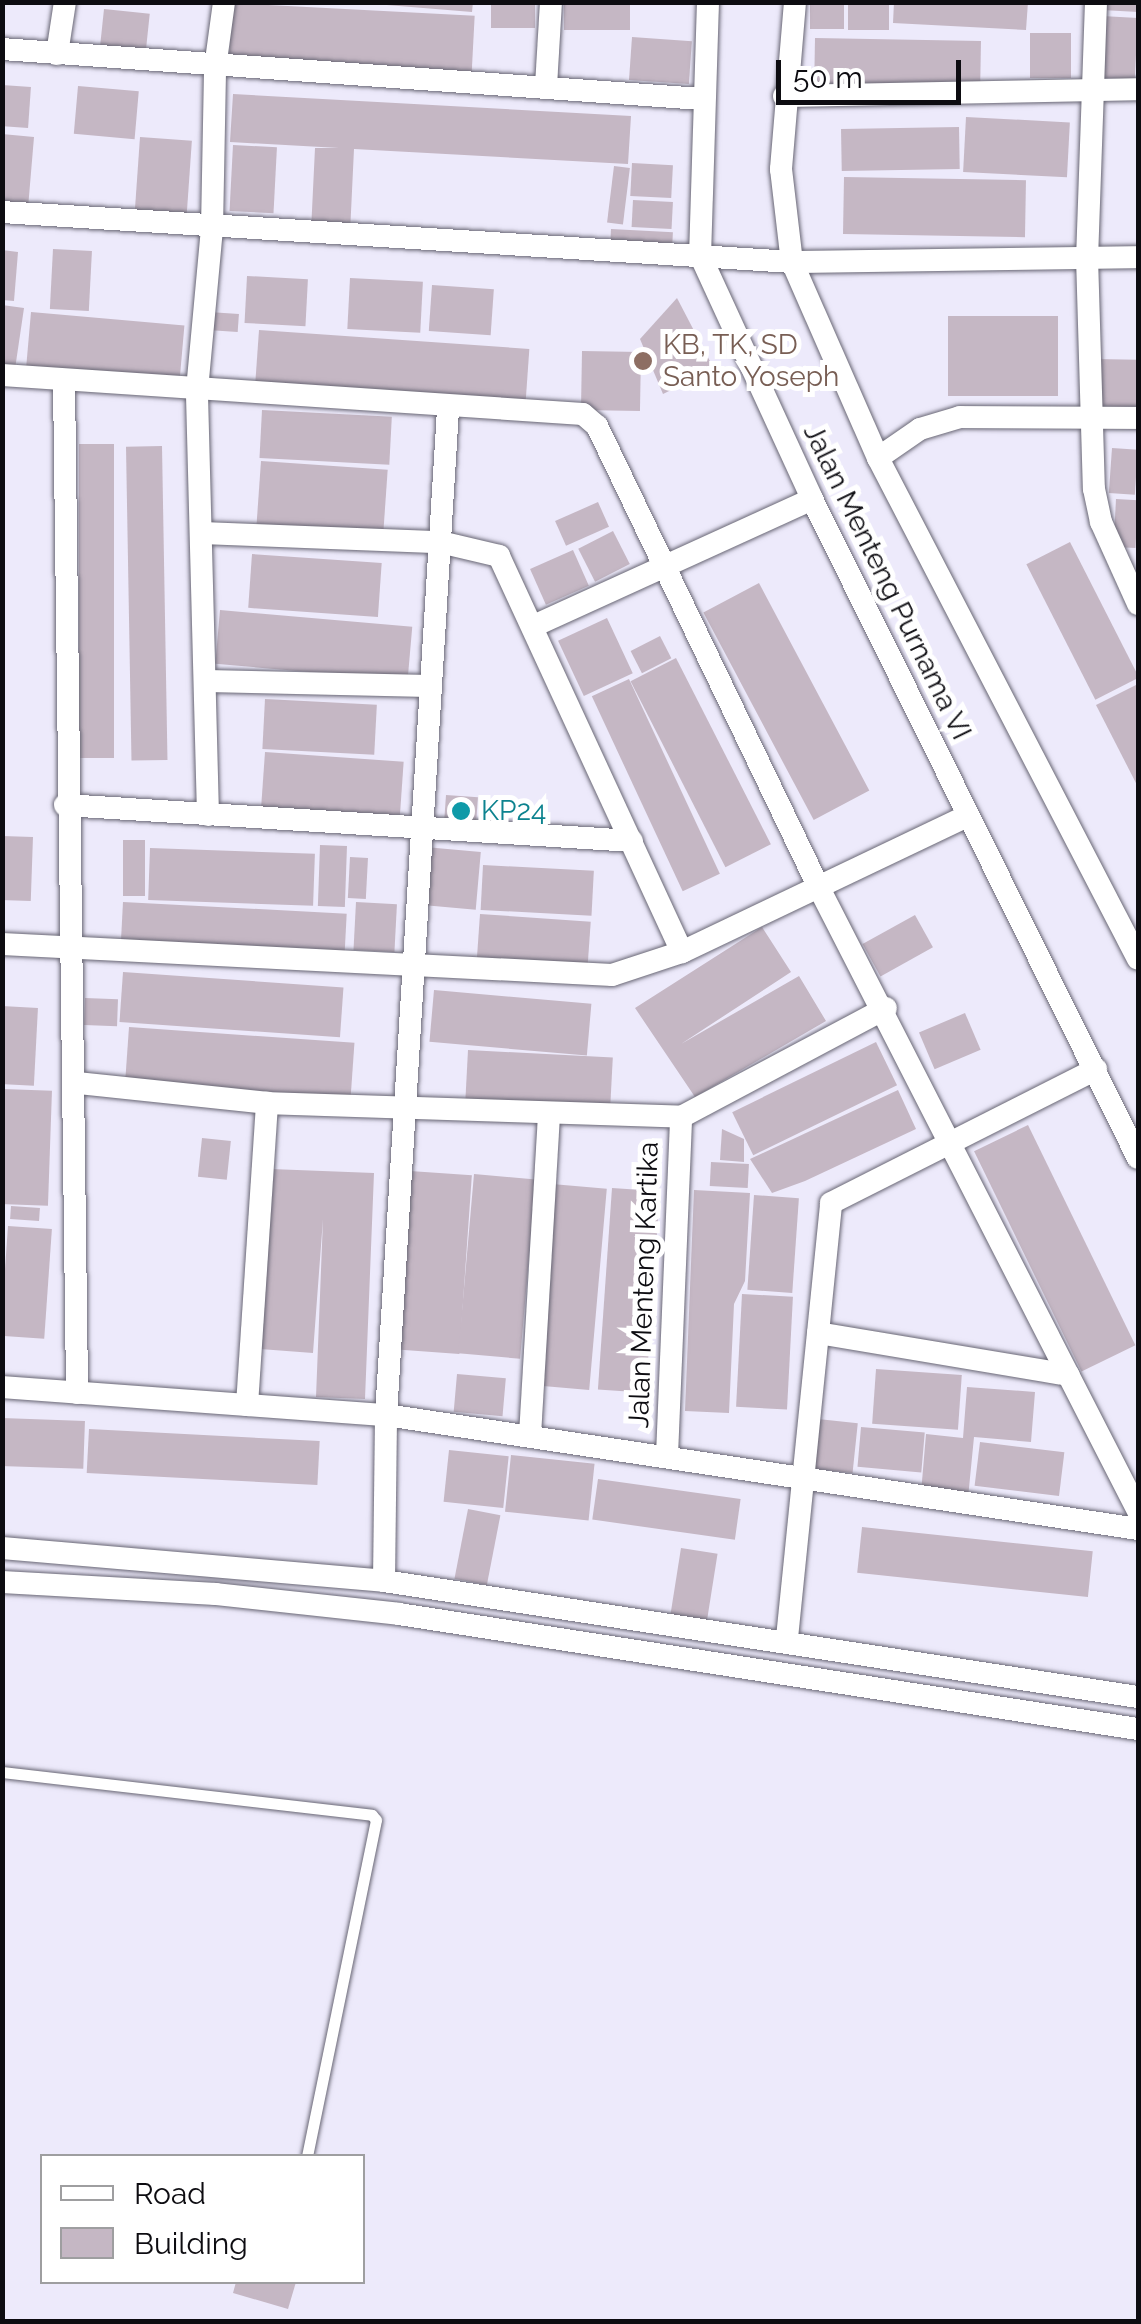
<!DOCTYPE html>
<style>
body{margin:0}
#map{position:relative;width:1141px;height:2324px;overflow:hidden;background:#edeafb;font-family:Raleway,sans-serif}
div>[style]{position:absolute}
.building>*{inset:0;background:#c5b7c4;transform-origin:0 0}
.roads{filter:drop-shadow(0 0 2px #686674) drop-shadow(0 0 2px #686674)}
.lane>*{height:11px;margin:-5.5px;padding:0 5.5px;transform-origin:5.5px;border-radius:5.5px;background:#fff}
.street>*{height:22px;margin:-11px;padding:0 11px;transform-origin:11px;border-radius:11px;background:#fff}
.dots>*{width:28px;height:28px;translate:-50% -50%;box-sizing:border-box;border:5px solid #fff;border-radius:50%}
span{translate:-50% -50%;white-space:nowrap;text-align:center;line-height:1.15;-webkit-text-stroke:10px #fff;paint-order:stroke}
.education-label{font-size:28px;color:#785e54}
.left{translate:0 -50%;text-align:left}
.street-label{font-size:28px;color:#0d0c11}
.culture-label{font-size:28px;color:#0d838f}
.frame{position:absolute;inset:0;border:5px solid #0d0c11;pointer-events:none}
.legend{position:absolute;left:40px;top:2154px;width:325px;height:130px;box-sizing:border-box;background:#fff;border:2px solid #9e9ea0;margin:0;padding:12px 18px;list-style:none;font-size:30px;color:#0d0c11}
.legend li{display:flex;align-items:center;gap:20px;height:50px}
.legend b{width:50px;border:2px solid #9e9ea0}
.scale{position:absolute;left:776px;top:60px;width:185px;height:45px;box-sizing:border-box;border:5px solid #0d0c11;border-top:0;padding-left:12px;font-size:30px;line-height:35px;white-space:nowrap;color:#0d0c11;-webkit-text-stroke:8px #fff;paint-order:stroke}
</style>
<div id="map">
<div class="building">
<div style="clip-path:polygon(350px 2px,473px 2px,472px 12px)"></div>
<div style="left:491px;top:2px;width:44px;height:26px"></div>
<div style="left:564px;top:2px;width:66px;height:28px"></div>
<div style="left:810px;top:2px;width:34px;height:27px"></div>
<div style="left:848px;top:2px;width:41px;height:28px"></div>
<div style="clip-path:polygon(894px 2px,1028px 2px,1026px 30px,893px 23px)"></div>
<div style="clip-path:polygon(1103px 2px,1138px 2px,1138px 12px,1102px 10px)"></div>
<div style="left:232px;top:3px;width:243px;height:57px;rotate:3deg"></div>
<div style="left:104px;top:9px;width:46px;height:40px;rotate:6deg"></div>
<div style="left:1102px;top:16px;width:36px;height:62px;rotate:3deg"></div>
<div style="left:1071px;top:33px;width:45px;height:41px;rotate:90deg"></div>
<div style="left:632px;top:37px;width:60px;height:43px;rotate:4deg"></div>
<div style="left:815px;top:38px;width:166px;height:48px;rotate:1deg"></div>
<div style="left:2px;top:85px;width:29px;height:41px;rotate:4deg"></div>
<div style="left:78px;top:86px;width:61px;height:48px;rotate:5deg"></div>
<div style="clip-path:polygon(233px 94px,631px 116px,628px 164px,354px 149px,350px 233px,311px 231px,315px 148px,339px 148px,230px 142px)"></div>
<div style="left:966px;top:117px;width:104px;height:55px;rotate:3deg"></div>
<div style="left:959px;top:127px;width:42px;height:118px;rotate:89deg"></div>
<div style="clip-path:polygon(2px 134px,34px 137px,28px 208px,2px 206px)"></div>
<div style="left:140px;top:137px;width:52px;height:81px;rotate:4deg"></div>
<div style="left:233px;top:145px;width:44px;height:66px;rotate:3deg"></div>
<div style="left:632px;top:163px;width:41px;height:33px;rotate:3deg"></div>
<div style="left:614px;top:166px;width:16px;height:57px;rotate:7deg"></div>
<div style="left:844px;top:177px;width:182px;height:57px;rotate:1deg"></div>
<div style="left:633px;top:200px;width:40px;height:27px;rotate:3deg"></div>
<div style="left:611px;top:229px;width:62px;height:15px;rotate:3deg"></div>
<div style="left:53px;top:249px;width:39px;height:60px;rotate:3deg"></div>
<div style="clip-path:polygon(2px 250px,18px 252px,14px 301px,2px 300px)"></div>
<div style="left:247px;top:276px;width:61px;height:47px;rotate:3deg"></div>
<div style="left:350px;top:278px;width:73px;height:51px;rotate:3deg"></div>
<div style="left:432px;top:285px;width:62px;height:46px;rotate:4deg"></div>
<div style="clip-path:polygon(677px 298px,714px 369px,663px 394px,640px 339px)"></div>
<div style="clip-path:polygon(2px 305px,24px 308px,15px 369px,2px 367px)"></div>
<div style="left:31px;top:312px;width:154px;height:59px;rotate:5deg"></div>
<div style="left:209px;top:312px;width:30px;height:18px;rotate:4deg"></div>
<div style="left:948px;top:316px;width:110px;height:80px"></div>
<div style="left:259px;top:330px;width:271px;height:61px;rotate:4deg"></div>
<div style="left:582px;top:351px;width:59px;height:59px;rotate:1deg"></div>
<div style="left:1096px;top:359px;width:42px;height:48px;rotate:1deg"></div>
<div style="left:262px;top:410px;width:130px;height:48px;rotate:3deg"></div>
<div style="left:79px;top:444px;width:35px;height:314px"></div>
<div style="left:162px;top:446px;width:314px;height:36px;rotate:89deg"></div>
<div style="left:1112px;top:448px;width:26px;height:45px;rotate:4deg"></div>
<div style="left:261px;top:461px;width:127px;height:63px;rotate:4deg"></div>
<div style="left:1116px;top:499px;width:22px;height:48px;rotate:3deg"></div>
<div style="left:598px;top:502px;width:27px;height:47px;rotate:66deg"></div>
<div style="left:613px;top:531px;width:37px;height:39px;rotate:63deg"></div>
<div style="left:1070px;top:542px;width:152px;height:49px;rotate:63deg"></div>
<div style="left:573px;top:550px;width:39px;height:47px;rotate:66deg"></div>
<div style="left:252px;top:554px;width:130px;height:54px;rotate:4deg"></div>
<div style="left:759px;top:583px;width:235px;height:63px;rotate:62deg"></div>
<div style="left:220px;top:610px;width:193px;height:54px;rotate:5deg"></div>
<div style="left:607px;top:618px;width:61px;height:54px;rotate:65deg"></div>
<div style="left:660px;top:636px;width:25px;height:33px;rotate:63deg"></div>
<div style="left:676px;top:658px;width:209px;height:51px;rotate:63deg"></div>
<div style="left:629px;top:679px;width:215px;height:41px;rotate:65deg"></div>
<div style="clip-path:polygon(1136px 685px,1138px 689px,1138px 787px,1096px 705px)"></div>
<div style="left:265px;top:699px;width:112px;height:50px;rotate:3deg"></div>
<div style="left:265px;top:752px;width:139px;height:57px;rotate:4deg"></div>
<div style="left:446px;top:795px;width:32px;height:29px;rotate:4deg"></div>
<div style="left:2px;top:836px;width:31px;height:64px;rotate:2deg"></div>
<div style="left:123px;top:840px;width:22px;height:56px"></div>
<div style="left:320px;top:845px;width:27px;height:61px;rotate:2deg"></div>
<div style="left:425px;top:847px;width:56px;height:58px;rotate:5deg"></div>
<div style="left:150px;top:848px;width:165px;height:52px;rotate:2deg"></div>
<div style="left:350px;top:857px;width:18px;height:41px;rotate:3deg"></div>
<div style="left:483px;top:865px;width:111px;height:45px;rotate:3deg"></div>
<div style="left:123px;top:902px;width:224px;height:48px;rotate:3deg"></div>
<div style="left:356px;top:902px;width:41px;height:48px;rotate:3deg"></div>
<div style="left:480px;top:914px;width:111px;height:50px;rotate:4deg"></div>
<div style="left:915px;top:915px;width:37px;height:60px;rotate:61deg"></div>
<div style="clip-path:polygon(762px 927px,791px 972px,681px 1044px,799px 976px,826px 1021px,695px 1097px,635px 1008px)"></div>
<div style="left:123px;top:972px;width:221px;height:50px;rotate:4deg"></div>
<div style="left:434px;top:990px;width:158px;height:52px;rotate:5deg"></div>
<div style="left:85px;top:998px;width:33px;height:27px;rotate:2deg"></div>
<div style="left:2px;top:1006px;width:36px;height:78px;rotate:3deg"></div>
<div style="left:965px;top:1013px;width:40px;height:50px;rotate:67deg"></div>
<div style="left:129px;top:1027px;width:226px;height:57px;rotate:4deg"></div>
<div style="left:876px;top:1042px;width:48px;height:160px;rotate:64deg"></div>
<div style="left:468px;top:1050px;width:145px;height:56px;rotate:3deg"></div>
<div style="left:3px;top:1089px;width:49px;height:115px;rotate:2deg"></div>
<div style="clip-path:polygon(898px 1090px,916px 1129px,805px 1181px,772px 1193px,750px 1159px)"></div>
<div style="left:1028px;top:1125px;width:245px;height:60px;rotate:64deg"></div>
<div style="clip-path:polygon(722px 1129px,744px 1139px,744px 1162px,720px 1160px)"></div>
<div style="left:202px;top:1138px;width:29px;height:39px;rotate:6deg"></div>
<div style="left:711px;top:1162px;width:38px;height:24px;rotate:3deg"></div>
<div style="clip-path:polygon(271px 1169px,374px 1173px,365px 1399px,316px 1397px,323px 1219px,313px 1353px,260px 1349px)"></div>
<div style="left:410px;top:1171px;width:62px;height:179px;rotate:4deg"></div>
<div style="left:474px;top:1174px;width:62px;height:180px;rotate:5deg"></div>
<div style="left:552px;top:1184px;width:55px;height:202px;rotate:5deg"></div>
<div style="left:612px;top:1188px;width:48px;height:202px;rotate:4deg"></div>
<div style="clip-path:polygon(694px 1190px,750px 1193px,745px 1281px,734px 1304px,729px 1413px,685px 1411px)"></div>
<div style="left:754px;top:1195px;width:45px;height:95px;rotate:4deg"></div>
<div style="left:11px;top:1206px;width:29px;height:13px;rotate:4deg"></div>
<div style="left:8px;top:1226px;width:44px;height:110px;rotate:4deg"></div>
<div style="left:742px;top:1294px;width:51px;height:113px;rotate:3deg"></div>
<div style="left:876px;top:1369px;width:86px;height:55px;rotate:4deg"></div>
<div style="left:457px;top:1374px;width:49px;height:38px;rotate:5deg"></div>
<div style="clip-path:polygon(967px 1387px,1035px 1392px,1031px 1442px,974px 1437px,968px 1498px,921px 1493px,926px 1434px,963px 1438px)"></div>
<div style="left:2px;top:1418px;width:83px;height:48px;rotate:2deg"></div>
<div style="left:818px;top:1419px;width:40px;height:50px;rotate:6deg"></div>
<div style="left:861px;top:1427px;width:64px;height:40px;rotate:5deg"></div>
<div style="left:89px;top:1429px;width:231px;height:44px;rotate:3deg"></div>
<div style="left:980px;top:1442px;width:85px;height:44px;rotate:7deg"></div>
<div style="left:449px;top:1450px;width:60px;height:52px;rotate:6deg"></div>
<div style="left:511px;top:1455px;width:84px;height:57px;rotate:6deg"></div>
<div style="left:598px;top:1479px;width:144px;height:41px;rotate:8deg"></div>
<div style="left:468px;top:1509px;width:33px;height:71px;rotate:11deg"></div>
<div style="left:862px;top:1527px;width:232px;height:46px;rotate:6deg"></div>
<div style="left:681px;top:1548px;width:37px;height:67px;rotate:9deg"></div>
<div style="clip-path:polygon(236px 2282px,296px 2282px,288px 2309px,233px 2293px)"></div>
</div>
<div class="roads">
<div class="lane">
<div style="left:2px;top:1772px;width:372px;rotate:6.6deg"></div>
<div style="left:372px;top:1815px;width:6px;rotate:51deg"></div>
<div style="left:376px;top:1820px;width:343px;rotate:101.6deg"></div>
</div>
<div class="street">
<div style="left:708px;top:2px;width:253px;rotate:91.8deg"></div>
<div style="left:700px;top:255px;width:268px;rotate:65.3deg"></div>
<div style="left:812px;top:499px;width:735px;rotate:63.68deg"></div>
<div style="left:795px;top:2px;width:168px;rotate:94.8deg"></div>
<div style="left:781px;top:169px;width:94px;rotate:83.3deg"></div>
<div style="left:792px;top:262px;width:214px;rotate:66.3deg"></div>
<div style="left:878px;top:458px;width:564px;rotate:62.57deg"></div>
<div style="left:1096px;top:2px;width:255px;rotate:92deg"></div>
<div style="left:1087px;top:257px;width:232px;rotate:88.3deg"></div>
<div style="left:1094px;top:489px;width:34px;rotate:78deg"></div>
<div style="left:1101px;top:522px;width:90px;rotate:65.7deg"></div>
<div style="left:2px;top:49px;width:702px;rotate:4.09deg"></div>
<div style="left:57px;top:54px;width:53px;rotate:-81.3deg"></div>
<div style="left:546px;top:86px;width:84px;rotate:-86.6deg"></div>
<div style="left:784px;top:96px;width:354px;rotate:-1.1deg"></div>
<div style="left:2px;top:212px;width:792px;rotate:3.62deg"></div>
<div style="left:792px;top:262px;width:346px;rotate:-0.8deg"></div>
<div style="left:2px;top:375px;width:582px;rotate:3.84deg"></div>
<div style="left:583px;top:414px;width:18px;rotate:41deg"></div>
<div style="left:597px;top:426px;width:513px;rotate:64.33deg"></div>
<div style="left:819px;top:888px;width:700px;rotate:62.89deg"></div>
<div style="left:64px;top:381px;width:1012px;rotate:89.26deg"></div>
<div style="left:878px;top:458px;width:51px;rotate:-34.6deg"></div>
<div style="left:920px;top:429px;width:42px;rotate:-16.7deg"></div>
<div style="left:960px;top:417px;width:178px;rotate:0.3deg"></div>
<div style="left:202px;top:533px;width:238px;rotate:2.2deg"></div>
<div style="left:440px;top:542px;width:61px;rotate:13.3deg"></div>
<div style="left:499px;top:556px;width:436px;rotate:65.2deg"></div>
<div style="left:536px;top:625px;width:303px;rotate:-24.5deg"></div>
<div style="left:207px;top:681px;width:222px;rotate:1.3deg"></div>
<div style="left:65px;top:805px;width:568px;rotate:3.63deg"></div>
<div style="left:208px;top:815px;width:425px;rotate:-91.5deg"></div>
<div style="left:197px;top:390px;width:163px;rotate:-84.7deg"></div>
<div style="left:212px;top:228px;width:160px;rotate:-88.9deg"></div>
<div style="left:215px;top:68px;width:67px;rotate:-82.2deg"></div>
<div style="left:2px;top:944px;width:611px;rotate:2.91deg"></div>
<div style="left:612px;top:975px;width:74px;rotate:-18.2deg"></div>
<div style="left:682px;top:952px;width:316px;rotate:-25.5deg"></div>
<div style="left:78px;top:1083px;width:190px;rotate:6deg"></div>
<div style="left:267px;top:1103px;width:414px;rotate:1.9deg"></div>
<div style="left:681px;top:1117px;width:232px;rotate:-28deg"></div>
<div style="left:818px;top:1333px;width:254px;rotate:9.5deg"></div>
<div style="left:2px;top:1387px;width:385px;rotate:4.2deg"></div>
<div style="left:386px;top:1415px;width:761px;rotate:8.62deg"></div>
<div style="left:247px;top:1405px;width:303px;rotate:-86.2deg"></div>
<div style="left:530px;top:1435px;width:321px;rotate:-86.6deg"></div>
<div style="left:667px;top:1455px;width:338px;rotate:-87.6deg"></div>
<div style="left:2px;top:1548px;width:383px;rotate:4.9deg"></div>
<div style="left:384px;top:1581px;width:763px;rotate:8.75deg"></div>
<div style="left:384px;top:1581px;width:166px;rotate:-89.3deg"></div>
<div style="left:386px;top:1415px;width:1008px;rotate:-86.47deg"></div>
<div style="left:2px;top:1582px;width:214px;rotate:3.2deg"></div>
<div style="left:216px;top:1594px;width:184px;rotate:6.2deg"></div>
<div style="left:399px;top:1614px;width:748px;rotate:8.85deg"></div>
<div style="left:787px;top:1638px;width:437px;rotate:-84.2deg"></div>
<div style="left:831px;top:1203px;width:297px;rotate:-26.8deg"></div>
</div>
</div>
<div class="dots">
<div style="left:643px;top:361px;background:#8d6e63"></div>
<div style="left:461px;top:811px;background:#0f9aa8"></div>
</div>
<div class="education-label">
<span class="left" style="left:663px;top:361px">KB, TK, SD<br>Santo Yoseph</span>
</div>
<div class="street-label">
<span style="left:887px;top:582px;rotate:64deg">Jalan Menteng Purnama VI</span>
<span style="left:644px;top:1285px;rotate:-88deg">Jalan Menteng Kartika</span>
</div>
<div class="culture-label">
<span class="left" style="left:481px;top:811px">KP24</span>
</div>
<div class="frame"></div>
<ul class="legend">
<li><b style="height:12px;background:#fff"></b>Road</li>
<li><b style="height:28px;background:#c5b7c4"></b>Building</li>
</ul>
<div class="scale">50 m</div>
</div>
